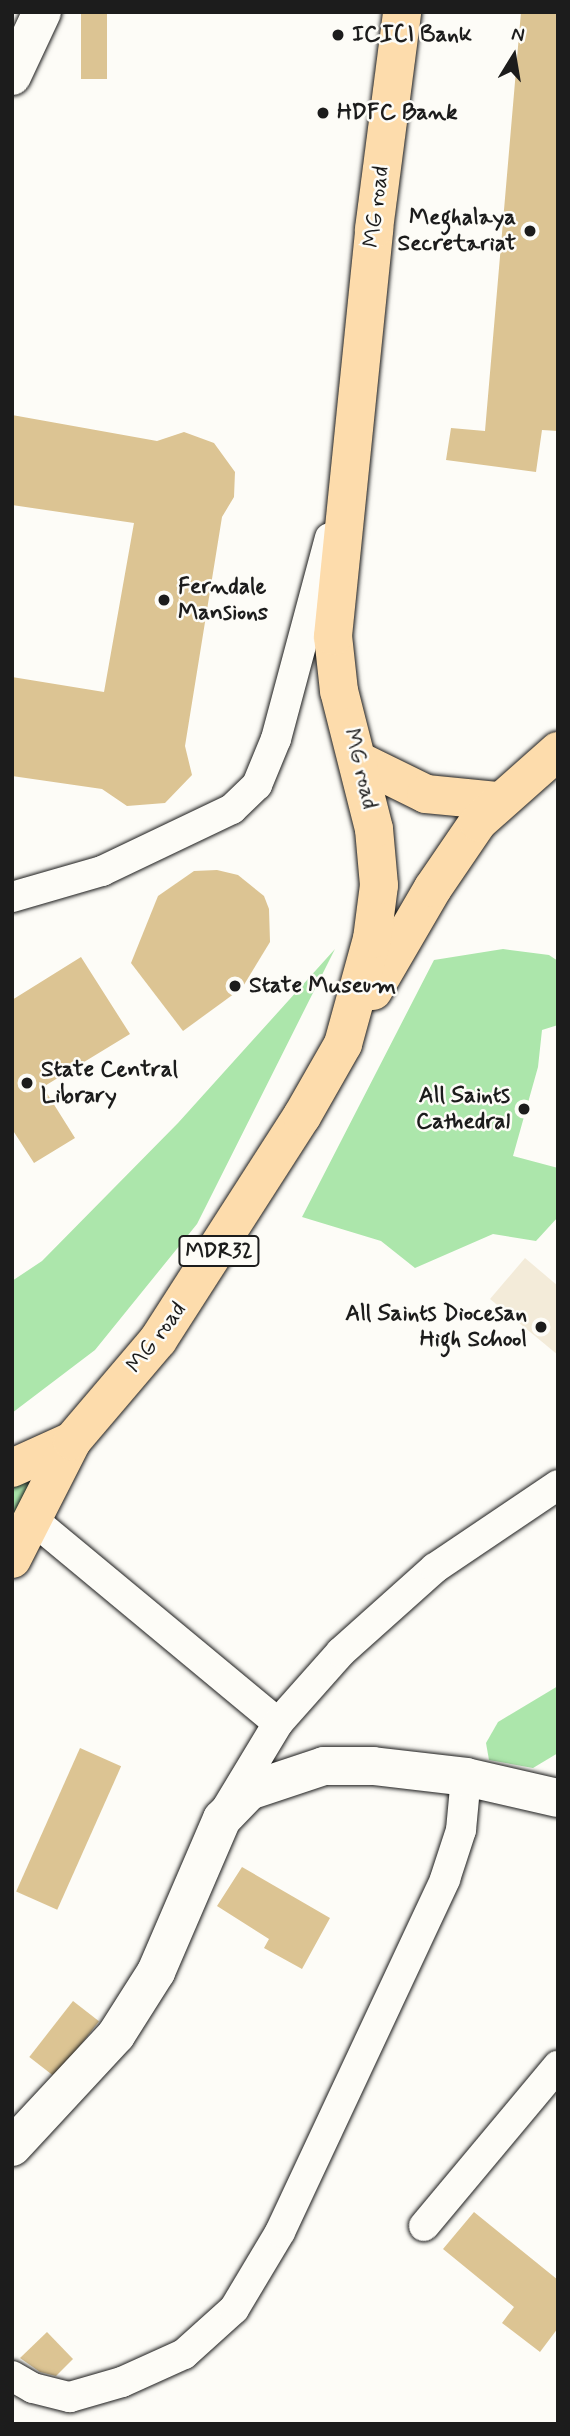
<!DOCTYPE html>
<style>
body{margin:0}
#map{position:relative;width:570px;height:2436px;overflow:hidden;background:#fdfcf7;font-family:Mynerve,sans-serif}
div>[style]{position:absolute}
.built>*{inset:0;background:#f3ebd9}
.green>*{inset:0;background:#ace6ab}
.building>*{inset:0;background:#dcc493;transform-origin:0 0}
.roads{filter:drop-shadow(0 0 2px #1c1c1c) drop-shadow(0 0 2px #1c1c1c)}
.street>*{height:30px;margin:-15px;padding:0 15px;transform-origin:15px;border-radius:15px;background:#fdfcf7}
.secondary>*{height:38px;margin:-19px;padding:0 19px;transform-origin:19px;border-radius:19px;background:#fdfcf7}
.primary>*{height:38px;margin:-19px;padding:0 19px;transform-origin:19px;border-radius:19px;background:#fddcac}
.dots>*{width:19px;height:19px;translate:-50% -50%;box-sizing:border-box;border:4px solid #fdfcf7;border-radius:50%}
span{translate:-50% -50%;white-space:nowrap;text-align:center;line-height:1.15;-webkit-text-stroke:5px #fdfcf7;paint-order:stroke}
.shield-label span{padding:2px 5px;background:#fdfcf7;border:2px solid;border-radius:5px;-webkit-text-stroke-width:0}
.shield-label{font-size:21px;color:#1c1c1c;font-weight:700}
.poi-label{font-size:23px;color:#1c1c1c;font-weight:700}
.left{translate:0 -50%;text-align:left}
.right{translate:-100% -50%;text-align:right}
.street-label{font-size:23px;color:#1c1c1c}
.frame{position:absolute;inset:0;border:14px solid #1c1c1c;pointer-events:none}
.north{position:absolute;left:479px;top:21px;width:70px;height:70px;-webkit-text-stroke:5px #fdfcf7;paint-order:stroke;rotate:11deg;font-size:19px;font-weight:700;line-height:28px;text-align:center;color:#1c1c1c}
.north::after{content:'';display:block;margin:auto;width:24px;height:32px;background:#1c1c1c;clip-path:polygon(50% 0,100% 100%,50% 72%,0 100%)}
</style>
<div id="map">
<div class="built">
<div style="clip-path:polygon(525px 1258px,558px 1286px,558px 1355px,490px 1299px)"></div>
</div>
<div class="green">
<div style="clip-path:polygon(335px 949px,197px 1224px,95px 1350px,12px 1413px,12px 1281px,42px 1261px,178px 1123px)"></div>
<div style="clip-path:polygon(503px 949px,549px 955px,558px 961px,558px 1025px,542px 1030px,538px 1067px,513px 1156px,558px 1168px,558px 1217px,536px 1241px,493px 1234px,415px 1268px,381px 1241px,302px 1217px,434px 960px)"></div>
<div style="clip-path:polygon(12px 1481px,29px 1481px,32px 1491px,12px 1521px)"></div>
<div style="clip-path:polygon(558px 1686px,558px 1753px,533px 1768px,489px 1760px,486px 1743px,498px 1722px)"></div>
</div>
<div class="building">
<div style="left:81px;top:12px;width:26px;height:67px"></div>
<div style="clip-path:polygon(521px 12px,558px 12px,558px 431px,542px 430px,536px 472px,446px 460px,451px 428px,485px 431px)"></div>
<div style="clip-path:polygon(12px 415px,157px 441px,184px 432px,214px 443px,235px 472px,234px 497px,222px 517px,185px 746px,192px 775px,165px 803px,127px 806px,102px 789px,12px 776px,12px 677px,104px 692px,134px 523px,12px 505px)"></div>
<div style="clip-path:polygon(217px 870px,238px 875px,264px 896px,269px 909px,270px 942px,242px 988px,183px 1031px,131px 963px,158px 896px,194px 871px)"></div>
<div style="clip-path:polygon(81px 957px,130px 1034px,43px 1087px,75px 1138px,34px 1163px,12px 1129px,12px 1000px)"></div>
<div style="left:80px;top:1748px;width:45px;height:157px;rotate:24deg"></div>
<div style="clip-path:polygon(242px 1867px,330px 1918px,302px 1969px,264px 1948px,269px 1939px,217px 1906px)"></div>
<div style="left:73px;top:2001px;width:33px;height:71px;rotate:38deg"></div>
<div style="clip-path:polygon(474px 2212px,558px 2280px,558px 2328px,540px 2352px,502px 2323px,514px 2307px,443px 2249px)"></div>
<div style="clip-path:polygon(47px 2332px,73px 2359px,56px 2376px,40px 2372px,20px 2358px)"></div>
</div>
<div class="roads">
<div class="street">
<div style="left:12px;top:897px;width:94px;rotate:-16.1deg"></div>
<div style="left:102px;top:871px;width:144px;rotate:-25.5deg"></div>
<div style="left:232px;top:809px;width:35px;rotate:-44deg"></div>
<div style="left:257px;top:785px;width:50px;rotate:-67.6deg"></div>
<div style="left:276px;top:739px;width:208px;rotate:-75deg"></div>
<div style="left:31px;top:1518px;width:321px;rotate:39.7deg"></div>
<div style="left:228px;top:1806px;width:97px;rotate:-58.9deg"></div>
<div style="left:278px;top:1723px;width:95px;rotate:-48.4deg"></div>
<div style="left:341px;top:1652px;width:126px;rotate:-41.8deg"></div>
<div style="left:435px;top:1568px;width:148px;rotate:-34deg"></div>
<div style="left:424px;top:2226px;width:209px;rotate:-50.1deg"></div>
<div style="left:12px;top:2376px;width:24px;rotate:30deg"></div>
<div style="left:33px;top:2388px;width:38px;rotate:14deg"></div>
<div style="left:70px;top:2397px;width:54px;rotate:-16.1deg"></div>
<div style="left:122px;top:2382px;width:68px;rotate:-24.3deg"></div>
<div style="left:184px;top:2354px;width:67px;rotate:-42deg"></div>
<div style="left:234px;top:2309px;width:90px;rotate:-59.1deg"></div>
<div style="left:280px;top:2232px;width:390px;rotate:-64.9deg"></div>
<div style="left:445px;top:1879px;width:52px;rotate:-71.9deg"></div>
<div style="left:461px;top:1830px;width:53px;rotate:-84.6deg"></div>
</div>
<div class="secondary">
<div style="left:12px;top:76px;width:71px;rotate:-64.9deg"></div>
<div style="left:12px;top:2147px;width:153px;rotate:-47.1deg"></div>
<div style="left:116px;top:2035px;width:75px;rotate:-57.6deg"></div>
<div style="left:156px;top:1972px;width:167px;rotate:-66.7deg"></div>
<div style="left:222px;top:1819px;width:39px;rotate:-46deg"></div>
<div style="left:249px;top:1791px;width:79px;rotate:-18.4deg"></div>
<div style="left:324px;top:1766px;width:49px"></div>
<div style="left:373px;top:1766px;width:94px;rotate:6.7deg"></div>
<div style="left:466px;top:1777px;width:94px;rotate:12.9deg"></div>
</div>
<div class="primary">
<div style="left:359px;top:761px;width:75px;rotate:26.2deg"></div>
<div style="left:426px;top:794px;width:71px;rotate:5.6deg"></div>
<div style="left:373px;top:991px;width:119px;rotate:-59.8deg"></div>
<div style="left:433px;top:888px;width:80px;rotate:-55.7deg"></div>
<div style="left:478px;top:822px;width:107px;rotate:-41.6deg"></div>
<div style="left:12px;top:1468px;width:66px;rotate:-24.2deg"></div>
<div style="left:12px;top:1559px;width:132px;rotate:-63deg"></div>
<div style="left:72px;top:1441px;width:133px;rotate:-49.6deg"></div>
<div style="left:158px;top:1340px;width:266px;rotate:-57.3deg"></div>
<div style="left:302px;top:1116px;width:83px;rotate:-60.3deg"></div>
<div style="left:343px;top:1044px;width:109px;rotate:-74.6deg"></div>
<div style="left:372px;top:939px;width:54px;rotate:-82.6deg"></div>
<div style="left:379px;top:885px;width:56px;rotate:-95.1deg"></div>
<div style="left:374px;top:829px;width:142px;rotate:-104.2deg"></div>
<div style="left:339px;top:691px;width:55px;rotate:-96.2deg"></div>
<div style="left:333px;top:636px;width:409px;rotate:-84.2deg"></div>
<div style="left:374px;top:229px;width:219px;rotate:-82.6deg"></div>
</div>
</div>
<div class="dots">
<div style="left:338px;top:35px;background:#1c1c1c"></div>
<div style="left:323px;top:113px;background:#1c1c1c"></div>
<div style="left:530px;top:231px;background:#1c1c1c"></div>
<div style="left:164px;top:600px;background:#1c1c1c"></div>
<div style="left:235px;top:986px;background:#1c1c1c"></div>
<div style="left:27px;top:1083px;background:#1c1c1c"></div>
<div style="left:524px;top:1109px;background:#1c1c1c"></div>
<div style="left:541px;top:1327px;background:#1c1c1c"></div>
</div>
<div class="shield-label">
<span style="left:219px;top:1251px">MDR32</span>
</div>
<div class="poi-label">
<span class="left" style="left:352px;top:35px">ICICI Bank</span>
<span class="left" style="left:337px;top:113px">HDFC Bank</span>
<span class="right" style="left:516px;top:231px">Meghalaya<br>Secretariat</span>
<span class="left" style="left:178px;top:600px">Ferndale<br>Mansions</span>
<span class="left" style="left:249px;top:986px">State Museum</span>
<span class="left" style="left:41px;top:1083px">State Central<br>Library</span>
<span class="right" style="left:510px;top:1109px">All Saints<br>Cathedral</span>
<span class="right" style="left:527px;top:1327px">All Saints Diocesan<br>High School</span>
</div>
<div class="street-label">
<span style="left:377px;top:207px;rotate:-83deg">MG road</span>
<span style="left:360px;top:769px;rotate:76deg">MG road</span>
<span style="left:157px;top:1338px;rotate:-53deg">MG road</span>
</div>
<div class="frame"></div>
<div class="north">N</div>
</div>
